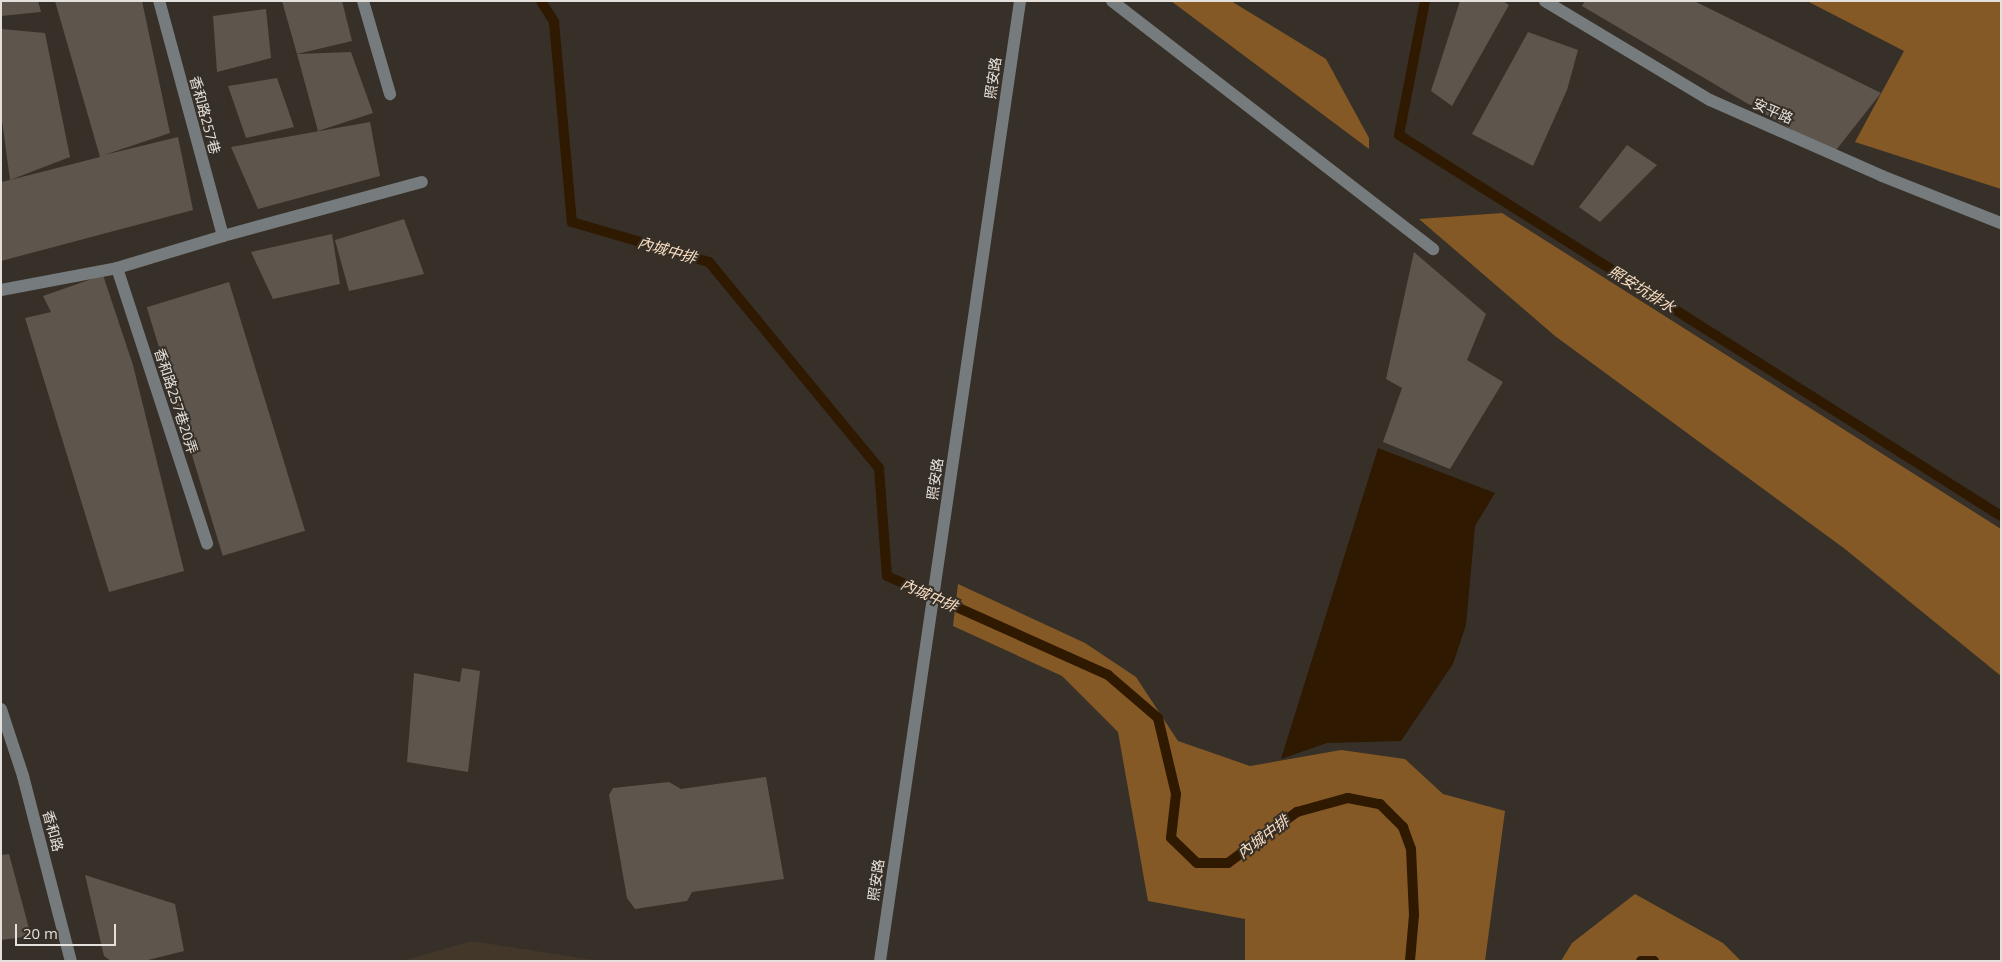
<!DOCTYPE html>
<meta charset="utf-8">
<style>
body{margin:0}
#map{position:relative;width:2002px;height:962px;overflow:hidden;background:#373028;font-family:"Open Sans","Noto Sans TC",sans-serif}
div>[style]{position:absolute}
.built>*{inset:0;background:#43372a}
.forest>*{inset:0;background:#855925}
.water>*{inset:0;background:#2f1900}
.stream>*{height:10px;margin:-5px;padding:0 5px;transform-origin:5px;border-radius:5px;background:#2f1900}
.building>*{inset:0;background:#5e564d;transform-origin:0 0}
.minor>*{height:12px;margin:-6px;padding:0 6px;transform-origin:6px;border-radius:6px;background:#767c7d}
span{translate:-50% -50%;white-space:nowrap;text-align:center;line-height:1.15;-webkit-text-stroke:4px #373028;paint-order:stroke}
.street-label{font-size:14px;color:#e4e0db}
.water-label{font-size:15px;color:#fadfc3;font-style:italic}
.frame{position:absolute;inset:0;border:2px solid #e4e0db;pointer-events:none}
.scale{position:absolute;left:15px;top:924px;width:101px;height:22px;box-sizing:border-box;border:2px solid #e4e0db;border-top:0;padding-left:6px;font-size:15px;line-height:18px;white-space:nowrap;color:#e4e0db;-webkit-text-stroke:4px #373028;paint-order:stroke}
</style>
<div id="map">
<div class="built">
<div style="clip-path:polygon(471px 941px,600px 961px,403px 961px)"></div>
</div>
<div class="forest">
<div style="clip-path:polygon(1171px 1px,1231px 1px,1326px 59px,1369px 138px,1369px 149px)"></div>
<div style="clip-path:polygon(1807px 1px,2001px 1px,2001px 189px,1855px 142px,1904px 51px)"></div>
<div style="clip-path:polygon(1502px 213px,2001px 529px,2001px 676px,1845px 549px,1555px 336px,1419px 219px)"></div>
<div style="clip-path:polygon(958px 584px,1085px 643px,1136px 677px,1178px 741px,1250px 766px,1341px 750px,1405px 759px,1443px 794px,1505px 811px,1485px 961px,1245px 961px,1245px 919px,1148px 901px,1118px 732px,1062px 676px,953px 626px)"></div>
<div style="clip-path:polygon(1635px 894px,1723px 943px,1741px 961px,1561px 961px,1572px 943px)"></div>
</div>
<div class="water">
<div style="clip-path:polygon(1378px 448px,1495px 493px,1475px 526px,1466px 625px,1453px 664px,1401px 741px,1327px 743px,1281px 759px)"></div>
</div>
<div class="stream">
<div style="left:541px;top:1px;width:25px;rotate:58deg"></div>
<div style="left:554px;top:22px;width:201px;rotate:84.9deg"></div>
<div style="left:572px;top:222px;width:143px;rotate:16.3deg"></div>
<div style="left:709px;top:262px;width:267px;rotate:50.5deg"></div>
<div style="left:879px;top:468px;width:108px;rotate:85.8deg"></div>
<div style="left:887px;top:576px;width:242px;rotate:24.1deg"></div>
<div style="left:1108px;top:675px;width:66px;rotate:40.7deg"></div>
<div style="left:1158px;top:718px;width:78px;rotate:76.7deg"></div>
<div style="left:1176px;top:794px;width:44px;rotate:96.5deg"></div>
<div style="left:1171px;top:838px;width:36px;rotate:44deg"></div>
<div style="left:1197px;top:863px;width:31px"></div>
<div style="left:1228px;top:863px;width:86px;rotate:-36.5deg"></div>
<div style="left:1297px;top:812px;width:53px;rotate:-15.4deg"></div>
<div style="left:1348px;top:798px;width:33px;rotate:11deg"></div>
<div style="left:1380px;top:804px;width:33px;rotate:45deg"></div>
<div style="left:1403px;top:827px;width:23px;rotate:70deg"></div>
<div style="left:1411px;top:849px;width:66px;rotate:87.4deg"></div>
<div style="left:1414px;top:915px;width:46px;rotate:95deg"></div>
<div style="left:1425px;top:1px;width:136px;rotate:101deg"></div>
<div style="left:1399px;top:135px;width:712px;rotate:32.33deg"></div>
<div style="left:1641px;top:961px;width:13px"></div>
</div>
<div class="building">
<div style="clip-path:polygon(1px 1px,38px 1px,41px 12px,1px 16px)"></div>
<div style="clip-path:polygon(55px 1px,142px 1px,170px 133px,104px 155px,178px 137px,193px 210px,1px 261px,1px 182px,10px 180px,1px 113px,1px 29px,45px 33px,70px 157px,10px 180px,100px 157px)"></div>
<div style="clip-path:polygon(282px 1px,342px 1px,352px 41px,297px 54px)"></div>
<div style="clip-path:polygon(1460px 1px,1503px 1px,1509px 5px,1452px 106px,1431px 91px)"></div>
<div style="clip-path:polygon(1585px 1px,1694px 1px,1881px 93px,1833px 154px,1582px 6px)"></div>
<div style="clip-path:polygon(266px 9px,271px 58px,217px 72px,213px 16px)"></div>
<div style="clip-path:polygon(1528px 32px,1578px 50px,1567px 90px,1533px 166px,1472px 134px)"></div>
<div style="clip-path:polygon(351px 52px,373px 113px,318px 131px,297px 54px)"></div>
<div style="clip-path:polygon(277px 78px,294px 127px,246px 138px,228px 86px)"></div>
<div style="clip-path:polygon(370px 122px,380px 176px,258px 209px,231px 147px)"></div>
<div style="clip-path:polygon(1627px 145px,1657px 165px,1600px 222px,1579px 207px)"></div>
<div style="clip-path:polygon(404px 219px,424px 274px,349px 291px,335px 240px)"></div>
<div style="clip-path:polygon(332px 234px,340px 284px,273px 299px,251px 252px)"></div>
<div style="clip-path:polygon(1414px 252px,1486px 314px,1467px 360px,1503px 382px,1450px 469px,1383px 442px,1402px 388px,1386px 379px)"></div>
<div style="clip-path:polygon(103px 275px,133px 365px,184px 571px,109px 592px,25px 318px,51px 312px,43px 296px)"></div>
<div style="left:229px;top:282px;width:260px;height:86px;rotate:73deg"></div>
<div style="clip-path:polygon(462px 668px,480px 671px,468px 772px,407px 762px,414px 673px,460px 682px)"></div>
<div style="clip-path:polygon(766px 777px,784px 879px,692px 892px,687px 901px,635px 909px,627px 898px,609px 795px,613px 788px,669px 782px,681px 789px)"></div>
<div style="clip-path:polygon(9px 854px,31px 936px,1px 940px,1px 855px)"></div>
<div style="clip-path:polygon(85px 875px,175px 904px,184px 951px,144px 961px,111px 961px,104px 956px)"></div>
</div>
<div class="minor">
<div style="left:363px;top:1px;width:97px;rotate:73.8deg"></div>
<div style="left:1112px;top:1px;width:406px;rotate:37.7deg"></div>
<div style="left:1545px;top:1px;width:192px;rotate:31deg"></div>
<div style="left:1710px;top:100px;width:188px;rotate:23.8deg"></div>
<div style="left:1882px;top:176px;width:128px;rotate:21.6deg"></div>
<div style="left:223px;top:236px;width:206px;rotate:-15.2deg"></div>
<div style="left:117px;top:268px;width:290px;rotate:71.9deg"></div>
<div style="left:1px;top:290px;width:118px;rotate:-10.7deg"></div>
<div style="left:117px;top:268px;width:111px;rotate:-16.8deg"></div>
<div style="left:223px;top:236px;width:244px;rotate:-105.2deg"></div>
<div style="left:1px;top:709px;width:71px;rotate:71.8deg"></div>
<div style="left:23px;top:776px;width:191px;rotate:75.5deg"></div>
<div style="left:880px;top:961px;width:970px;rotate:-81.7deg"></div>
</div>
<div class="street-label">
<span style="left:993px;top:78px;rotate:-82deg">照安路</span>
<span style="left:1773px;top:111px;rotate:24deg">安平路</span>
<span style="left:205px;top:115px;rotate:75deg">香和路257巷</span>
<span style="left:176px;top:401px;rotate:72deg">香和路257巷20弄</span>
<span style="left:935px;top:479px;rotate:-82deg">照安路</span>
<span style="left:53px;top:831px;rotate:75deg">香和路</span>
<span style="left:876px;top:880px;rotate:-82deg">照安路</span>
</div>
<div class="water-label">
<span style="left:667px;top:250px;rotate:16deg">內城中排</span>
<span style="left:1642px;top:289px;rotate:32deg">照安坑排水</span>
<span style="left:929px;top:595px;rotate:24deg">內城中排</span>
<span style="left:1263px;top:837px;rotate:-37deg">內城中排</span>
</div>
<div class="frame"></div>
<div class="scale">20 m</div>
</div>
